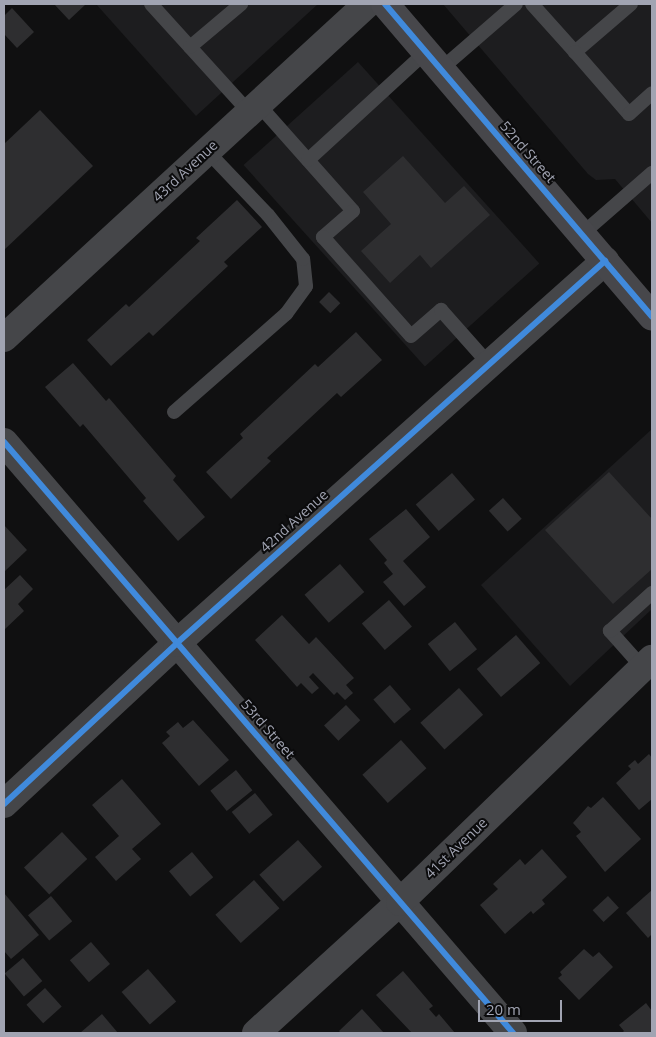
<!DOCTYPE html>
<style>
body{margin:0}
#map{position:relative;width:656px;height:1037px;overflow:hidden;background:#101011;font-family:"Open Sans",sans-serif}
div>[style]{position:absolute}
.built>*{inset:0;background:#1d1d1f;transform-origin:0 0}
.building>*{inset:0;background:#2e2e30;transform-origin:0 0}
.lane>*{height:14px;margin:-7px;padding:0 7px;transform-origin:7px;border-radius:7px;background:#454649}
.street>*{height:28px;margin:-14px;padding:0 14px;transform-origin:14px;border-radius:14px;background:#454649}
.primary>*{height:28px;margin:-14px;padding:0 14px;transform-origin:14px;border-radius:14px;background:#47474b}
.cycleway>*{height:6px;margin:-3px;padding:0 3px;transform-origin:3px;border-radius:3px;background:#408adc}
span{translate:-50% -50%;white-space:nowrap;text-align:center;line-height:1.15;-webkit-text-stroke:4px #0b0b0c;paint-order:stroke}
.street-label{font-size:14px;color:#a1a4b2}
.frame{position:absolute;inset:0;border:5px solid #a1a4b2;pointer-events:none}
.scale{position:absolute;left:478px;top:1000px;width:84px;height:22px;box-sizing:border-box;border:2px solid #a1a4b2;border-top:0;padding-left:6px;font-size:15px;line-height:18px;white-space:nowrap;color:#a1a4b2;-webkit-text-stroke:4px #0b0b0c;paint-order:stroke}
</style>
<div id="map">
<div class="built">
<div style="clip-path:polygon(96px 4px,318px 4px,196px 116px)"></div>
<div style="clip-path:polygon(443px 4px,652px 4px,652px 223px,615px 179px,596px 180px,588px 174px)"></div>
<div style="left:358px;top:62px;width:271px;height:154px;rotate:48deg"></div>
<div style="clip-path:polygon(652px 429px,652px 609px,570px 686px,481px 585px)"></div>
</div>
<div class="building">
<div style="clip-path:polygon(54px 4px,86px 4px,69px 20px)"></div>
<div style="clip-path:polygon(12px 8px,34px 32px,17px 48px,4px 34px,4px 16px)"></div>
<div style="clip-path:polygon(40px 110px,93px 166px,4px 250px,4px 144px)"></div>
<div style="clip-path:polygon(403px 156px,445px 203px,464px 186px,490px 215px,431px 268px,420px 255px,390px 283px,361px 251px,391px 224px,363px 192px)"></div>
<div style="clip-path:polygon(237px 200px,262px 227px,224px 262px,228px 266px,153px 336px,149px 332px,111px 366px,87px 340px,126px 304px,129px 307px,200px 241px,196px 238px)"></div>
<div style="left:329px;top:292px;width:16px;height:14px;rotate:45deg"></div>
<div style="clip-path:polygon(356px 332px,382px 360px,341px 397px,337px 393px,267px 458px,271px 461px,231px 499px,206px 472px,243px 438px,240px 434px,315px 364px,318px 367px)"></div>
<div style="clip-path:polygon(73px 363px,106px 401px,109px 398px,176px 476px,173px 480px,205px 517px,178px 541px,143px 501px,146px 498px,83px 424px,80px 427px,45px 387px)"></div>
<div style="clip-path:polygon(609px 472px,652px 519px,652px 569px,613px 604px,545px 530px)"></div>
<div style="left:452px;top:473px;width:35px;height:48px;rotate:49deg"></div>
<div style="left:503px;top:498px;width:28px;height:19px;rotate:48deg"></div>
<div style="clip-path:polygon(406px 509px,430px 537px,403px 561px,426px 587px,404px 606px,383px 582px,393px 574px,384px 563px,387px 560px,369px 539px)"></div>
<div style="clip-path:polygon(4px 525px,27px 550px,4px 572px)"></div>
<div style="left:340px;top:564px;width:37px;height:47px;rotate:49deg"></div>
<div style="clip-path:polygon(20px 575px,33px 589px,18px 604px,24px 611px,4px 630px,4px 590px)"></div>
<div style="left:389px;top:600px;width:35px;height:36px;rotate:49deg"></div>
<div style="clip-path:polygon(282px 615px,309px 644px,316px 637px,354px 678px,346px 685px,353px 693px,345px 700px,337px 692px,334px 695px,313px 673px,309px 677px,319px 688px,312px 694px,301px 683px,297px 687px,255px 640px)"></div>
<div style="left:455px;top:622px;width:35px;height:35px;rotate:51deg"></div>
<div style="left:516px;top:635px;width:37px;height:52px;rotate:49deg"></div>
<div style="left:390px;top:685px;width:32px;height:22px;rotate:49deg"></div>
<div style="left:459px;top:688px;width:36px;height:52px;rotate:48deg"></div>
<div style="left:346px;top:705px;width:21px;height:30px;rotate:47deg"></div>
<div style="clip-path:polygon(193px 720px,229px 760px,199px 786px,162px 743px,170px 736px,166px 732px,178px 722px,183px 728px)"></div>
<div style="left:401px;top:740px;width:38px;height:52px;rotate:48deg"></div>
<div style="clip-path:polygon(649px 754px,652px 758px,652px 799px,639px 810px,616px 783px,631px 769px,628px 766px,635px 760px,638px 764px)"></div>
<div style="left:236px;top:770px;width:26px;height:33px;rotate:51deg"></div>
<div style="clip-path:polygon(122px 779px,161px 824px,132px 849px,141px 859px,116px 881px,95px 857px,119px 836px,92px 805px)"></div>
<div style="left:255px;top:793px;width:28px;height:30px;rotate:51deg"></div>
<div style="clip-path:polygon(603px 797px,641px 839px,605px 872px,576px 836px,581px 832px,573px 823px,588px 806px,591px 808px)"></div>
<div style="left:62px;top:832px;width:37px;height:52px;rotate:47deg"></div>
<div style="left:298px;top:840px;width:36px;height:52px;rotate:48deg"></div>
<div style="clip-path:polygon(542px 849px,567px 877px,542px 900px,545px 904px,533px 914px,531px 911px,505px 934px,480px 905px,498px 889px,493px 884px,520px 859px,525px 865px)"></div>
<div style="left:192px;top:852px;width:33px;height:30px;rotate:50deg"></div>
<div style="left:254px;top:880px;width:38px;height:52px;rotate:48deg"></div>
<div style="clip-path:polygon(652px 890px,652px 934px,648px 938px,626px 913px)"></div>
<div style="clip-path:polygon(4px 893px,39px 935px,11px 959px,4px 951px)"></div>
<div style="left:51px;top:896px;width:33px;height:30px;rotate:50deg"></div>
<div style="left:608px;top:896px;width:16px;height:21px;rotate:47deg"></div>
<div style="left:91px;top:942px;width:29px;height:28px;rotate:49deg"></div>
<div style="clip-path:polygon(584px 949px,593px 957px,599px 952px,613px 967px,579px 1000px,558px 978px,562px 975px,560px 972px)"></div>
<div style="left:23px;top:958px;width:30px;height:24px;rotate:50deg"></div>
<div style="left:148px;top:969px;width:43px;height:35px;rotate:49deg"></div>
<div style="clip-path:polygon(403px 971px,433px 1006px,429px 1009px,436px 1017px,439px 1014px,455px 1033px,412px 1033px,376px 995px)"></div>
<div style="left:45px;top:988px;width:25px;height:25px;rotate:48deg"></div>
<div style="clip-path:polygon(646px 1003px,652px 1011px,652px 1033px,622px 1033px,624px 1031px,619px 1025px)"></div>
<div style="clip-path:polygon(362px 1009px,384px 1033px,341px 1033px,339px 1031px)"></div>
<div style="clip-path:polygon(102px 1014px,118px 1033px,80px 1033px)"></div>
</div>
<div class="lane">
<div style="left:151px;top:4px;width:146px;rotate:47.8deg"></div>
<div style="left:532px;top:4px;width:64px;rotate:48.1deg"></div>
<div style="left:631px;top:4px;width:74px;rotate:139.4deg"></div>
<div style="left:575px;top:52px;width:82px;rotate:48.9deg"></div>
<div style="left:629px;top:114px;width:31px;rotate:-42deg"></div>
<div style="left:190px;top:47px;width:67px;rotate:-40.1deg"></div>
<div style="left:441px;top:69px;width:99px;rotate:-40.9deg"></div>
<div style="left:258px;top:104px;width:143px;rotate:48.4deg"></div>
<div style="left:353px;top:211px;width:40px;rotate:139deg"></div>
<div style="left:323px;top:237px;width:132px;rotate:48.4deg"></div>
<div style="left:411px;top:336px;width:40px;rotate:-41deg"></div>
<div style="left:441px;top:310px;width:72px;rotate:48.4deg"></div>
<div style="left:308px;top:160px;width:160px;rotate:-42.5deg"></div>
<div style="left:582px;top:234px;width:93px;rotate:-41.1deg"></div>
<div style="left:174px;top:412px;width:149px;rotate:-41.2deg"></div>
<div style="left:286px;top:314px;width:34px;rotate:-54deg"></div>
<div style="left:306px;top:286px;width:27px;rotate:-96deg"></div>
<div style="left:303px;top:259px;width:56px;rotate:-128.5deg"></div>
<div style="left:268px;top:215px;width:88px;rotate:-133.6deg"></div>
<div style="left:643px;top:668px;width:50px;rotate:-131.7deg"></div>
<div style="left:610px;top:631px;width:57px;rotate:-42.1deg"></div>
</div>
<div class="street">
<div style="left:4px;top:338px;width:493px;rotate:-42.6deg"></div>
<div style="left:4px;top:442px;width:780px;rotate:49.26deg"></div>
<div style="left:4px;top:804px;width:236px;rotate:-42.9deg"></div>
<div style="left:177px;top:643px;width:574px;rotate:-41.75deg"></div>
<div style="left:256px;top:1033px;width:195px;rotate:-42.3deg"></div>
<div style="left:400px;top:902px;width:350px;rotate:-44deg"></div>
</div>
<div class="primary">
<div style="left:385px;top:4px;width:411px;rotate:49.5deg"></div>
</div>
<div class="cycleway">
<div style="left:385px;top:4px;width:411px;rotate:49.5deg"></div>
<div style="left:4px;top:442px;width:780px;rotate:49.26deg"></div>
<div style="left:4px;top:804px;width:236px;rotate:-42.9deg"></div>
<div style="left:177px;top:643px;width:574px;rotate:-41.75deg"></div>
</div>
<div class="street-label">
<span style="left:528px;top:152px;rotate:49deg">52nd Street</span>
<span style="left:185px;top:171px;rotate:-43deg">43rd Avenue</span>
<span style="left:294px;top:521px;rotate:-42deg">42nd Avenue</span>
<span style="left:268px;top:729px;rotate:49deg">53rd Street</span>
<span style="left:456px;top:848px;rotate:-44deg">41st Avenue</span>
</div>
<div class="frame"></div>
<div class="scale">20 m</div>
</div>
